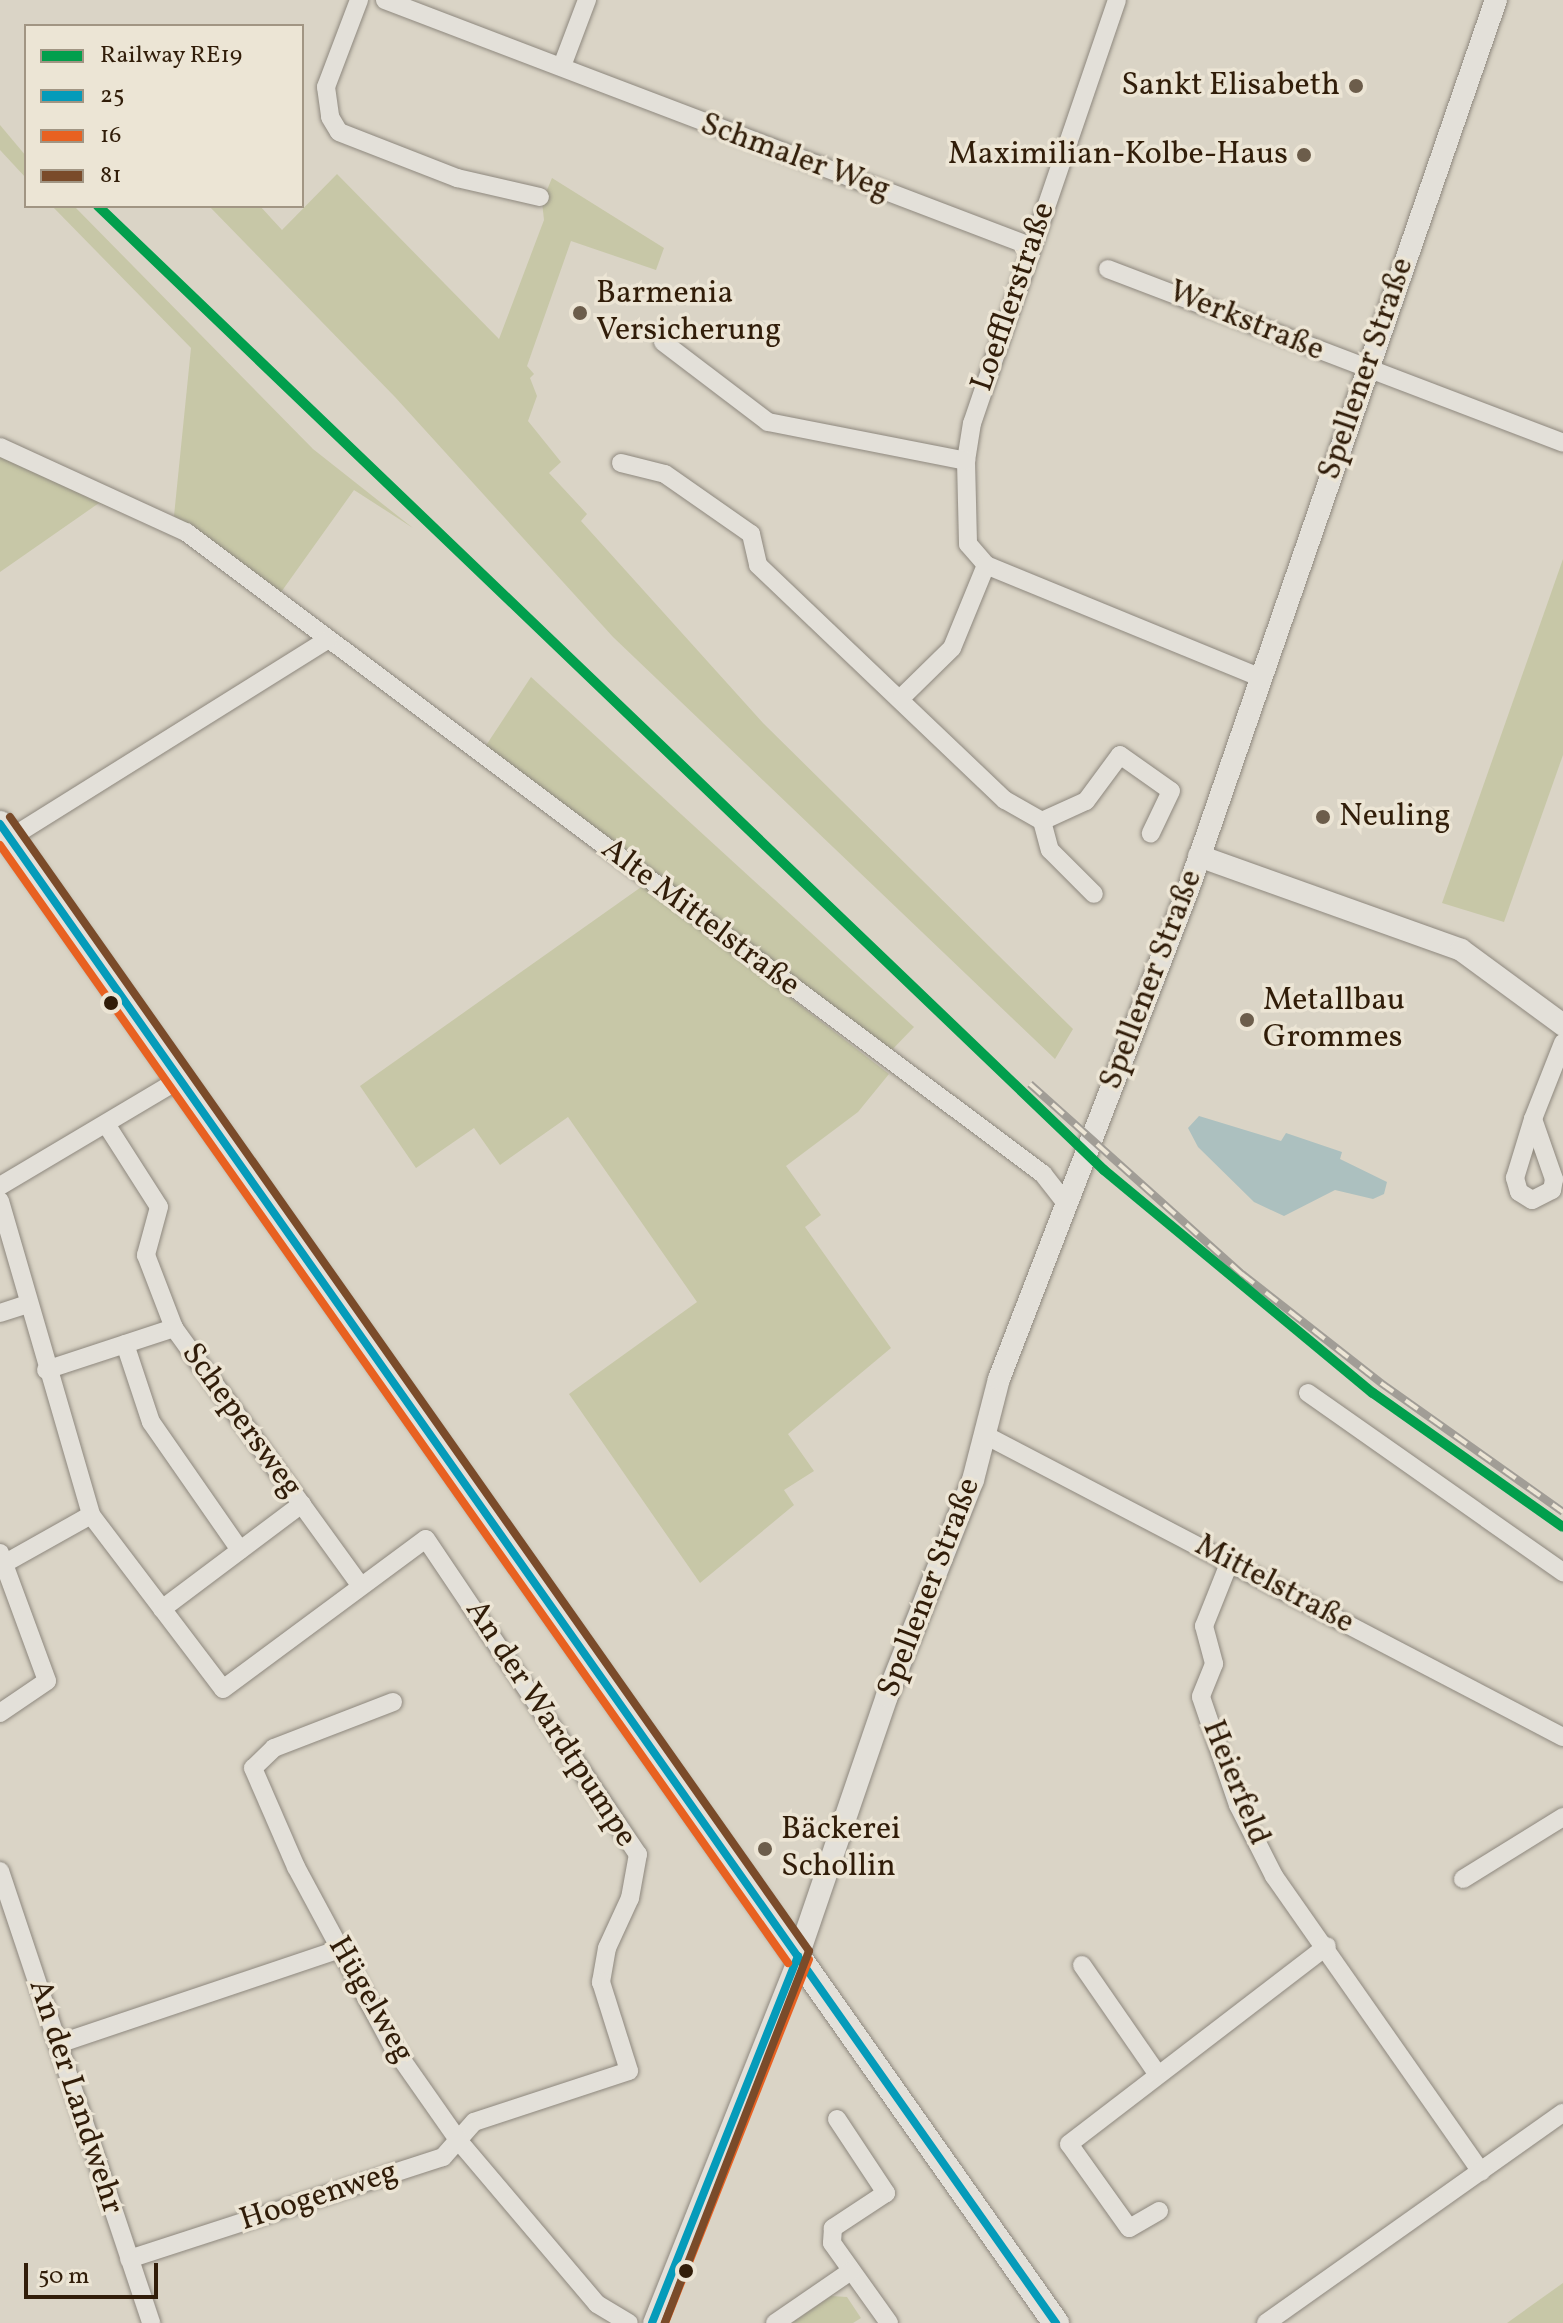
<!DOCTYPE html>
<meta charset="utf-8">
<style>
body{margin:0}
#map{position:relative;width:1563px;height:2323px;overflow:hidden;background:#dad4c6;font-family:Vollkorn,serif}
div>[style]{position:absolute}
.green>*{inset:0;background:#c7c7a7}
.water>*{inset:0;background:#acc0bf}
.roads{filter:drop-shadow(0 0 2px #8e887e) drop-shadow(0 0 2px #8e887e)}
.minor>*{height:18px;margin:-9px;padding:0 9px;transform-origin:9px;border-radius:9px;background:#e3e0d9}
.tertiary>*{height:22px;margin:-11px;padding:0 11px;transform-origin:11px;border-radius:11px;background:#e3e0d9}
.secondary>*{height:26px;margin:-13px;padding:0 13px;transform-origin:13px;border-radius:13px;background:#e3e0d9}
.rail>*{height:8px;margin-top:-4px;transform-origin:0;background:repeating-linear-gradient(90deg,#ece5d5 0 15px,#a19d96 0 30px);box-sizing:border-box;border-block:2px solid #a19d96}
.bus-1>*{height:8px;margin:-4px;padding:0 4px;transform-origin:4px;border-radius:4px;background:#059bba}
.bus-2>*{height:8px;margin:-4px;padding:0 4px;transform-origin:4px;border-radius:4px;background:#e86121}
.bus-3>*{height:8px;margin:-4px;padding:0 4px;transform-origin:4px;border-radius:4px;background:#7a4b2a}
.rail-1>*{height:10px;margin:-5px;padding:0 5px;transform-origin:5px;border-radius:5px;background:#029f4d}
.dots>*{width:22px;height:22px;translate:-50% -50%;box-sizing:border-box;border:4px solid #ece5d5;border-radius:50%}
span{translate:-50% -50%;white-space:nowrap;text-align:center;line-height:1.15;-webkit-text-stroke:7px #ece5d5;paint-order:stroke}
.poi-label{font-size:32px;color:#311d09}
.right{translate:-100% -50%;text-align:right}
.left{translate:0 -50%;text-align:left}
.street-label{font-size:32px;color:#311d09}
.legend{position:absolute;left:24px;top:24px;width:280px;height:184px;box-sizing:border-box;background:#ece5d5;border:2px solid #a19583;margin:0;padding:10px 14px;list-style:none;font-size:24px;color:#311d09}
.legend li{display:flex;align-items:center;gap:16px;height:40px}
.legend b{width:40px;border:2px solid #a19583}
.scale{position:absolute;left:24px;top:2263px;width:134px;height:36px;box-sizing:border-box;border:4px solid #311d09;border-top:0;padding-left:10px;font-size:24px;line-height:28px;white-space:nowrap;color:#311d09;-webkit-text-stroke:6px #ece5d5;paint-order:stroke}
</style>
<div id="map">
<div class="green">
<div style="clip-path:polygon(0 125px,26px 156px,26px 178px,0 150px)"></div>
<div style="clip-path:polygon(337px 174px,499px 339px,544px 220px,542px 202px,552px 178px,664px 248px,656px 270px,571px 241px,527px 366px,534px 374px,530px 378px,537px 396px,528px 421px,561px 462px,549px 473px,587px 514px,581px 521px,763px 723px,1073px 1029px,1055px 1059px,613px 637px,395px 397px,209px 206px,260px 206px,282px 230px)"></div>
<div style="clip-path:polygon(52px 206px,74px 206px,313px 449px,413px 528px,354px 490px,279px 595px,174px 516px,191px 348px)"></div>
<div style="clip-path:polygon(0 454px,161px 529px,99px 503px,0 572px)"></div>
<div style="clip-path:polygon(1563px 559px,1563px 755px,1504px 922px,1442px 903px)"></div>
<div style="clip-path:polygon(531px 677px,914px 1027px,889px 1053px,485px 747px)"></div>
<div style="clip-path:polygon(644px 885px,889px 1074px,858px 1112px,786px 1166px,821px 1215px,805px 1227px,891px 1348px,788px 1434px,814px 1471px,784px 1490px,794px 1505px,700px 1583px,569px 1394px,697px 1302px,568px 1117px,500px 1165px,474px 1128px,416px 1168px,360px 1086px)"></div>
<div style="clip-path:polygon(1563px 2283px,1563px 2323px,1507px 2323px)"></div>
<div style="clip-path:polygon(831px 2296px,847px 2297px,861px 2318px,853px 2323px,792px 2323px)"></div>
</div>
<div class="water">
<div style="clip-path:polygon(1199px 1116px,1281px 1141px,1286px 1133px,1342px 1152px,1340px 1159px,1387px 1182px,1384px 1194px,1373px 1199px,1335px 1190px,1284px 1216px,1254px 1202px,1198px 1147px,1188px 1128px)"></div>
</div>
<div class="roads">
<div class="minor">
<div style="left:359px;top:0;width:93px;rotate:110.8deg"></div>
<div style="left:326px;top:87px;width:30px;rotate:82deg"></div>
<div style="left:330px;top:117px;width:17px;rotate:59deg"></div>
<div style="left:339px;top:132px;width:127px;rotate:21.3deg"></div>
<div style="left:457px;top:178px;width:85px;rotate:12.9deg"></div>
<div style="left:385px;top:0;width:690px;rotate:20.88deg"></div>
<div style="left:1117px;top:0;width:447px;rotate:108.9deg"></div>
<div style="left:972px;top:423px;width:38px;rotate:99deg"></div>
<div style="left:966px;top:461px;width:83px;rotate:88.6deg"></div>
<div style="left:968px;top:544px;width:28px;rotate:49deg"></div>
<div style="left:986px;top:565px;width:298px;rotate:22.3deg"></div>
<div style="left:562px;top:66px;width:71px;rotate:-69.3deg"></div>
<div style="left:1108px;top:269px;width:487px;rotate:20.9deg"></div>
<div style="left:663px;top:342px;width:132px;rotate:37.3deg"></div>
<div style="left:768px;top:422px;width:202px;rotate:11.1deg"></div>
<div style="left:0;top:447px;width:205px;rotate:24.6deg"></div>
<div style="left:186px;top:532px;width:1071px;rotate:36.84deg"></div>
<div style="left:1043px;top:1174px;width:37px;rotate:52deg"></div>
<div style="left:621px;top:463px;width:45px;rotate:14deg"></div>
<div style="left:665px;top:474px;width:105px;rotate:34.9deg"></div>
<div style="left:751px;top:534px;width:32px;rotate:77deg"></div>
<div style="left:758px;top:565px;width:341px;rotate:43.6deg"></div>
<div style="left:1005px;top:800px;width:43px;rotate:29.6deg"></div>
<div style="left:1042px;top:821px;width:30px;rotate:75deg"></div>
<div style="left:1050px;top:850px;width:62px;rotate:45deg"></div>
<div style="left:902px;top:697px;width:70px;rotate:-44.4deg"></div>
<div style="left:952px;top:648px;width:90px;rotate:-67.7deg"></div>
<div style="left:1042px;top:821px;width:48px;rotate:-24.4deg"></div>
<div style="left:1086px;top:801px;width:57px;rotate:-53.5deg"></div>
<div style="left:1120px;top:755px;width:62px;rotate:35.2deg"></div>
<div style="left:1171px;top:791px;width:47px;rotate:115.5deg"></div>
<div style="left:10px;top:838px;width:375px;rotate:-32deg"></div>
<div style="left:1533px;top:1119px;width:64px;rotate:70.7deg"></div>
<div style="left:1554px;top:1179px;width:11px;rotate:100deg"></div>
<div style="left:1552px;top:1190px;width:22px;rotate:153deg"></div>
<div style="left:1532px;top:1200px;width:15px;rotate:-148deg"></div>
<div style="left:1519px;top:1192px;width:15px;rotate:-106deg"></div>
<div style="left:1515px;top:1178px;width:62px;rotate:-73deg"></div>
<div style="left:1533px;top:1119px;width:82px;rotate:-68.5deg"></div>
<div style="left:106px;top:1124px;width:98px;rotate:57.4deg"></div>
<div style="left:159px;top:1207px;width:50px;rotate:105.2deg"></div>
<div style="left:146px;top:1255px;width:78px;rotate:69deg"></div>
<div style="left:0;top:1186px;width:206px;rotate:-30.7deg"></div>
<div style="left:0;top:1201px;width:327px;rotate:73.8deg"></div>
<div style="left:91px;top:1515px;width:218px;rotate:52.8deg"></div>
<div style="left:223px;top:1689px;width:252px;rotate:-36.5deg"></div>
<div style="left:426px;top:1539px;width:380px;rotate:56.1deg"></div>
<div style="left:638px;top:1854px;width:45px;rotate:100.3deg"></div>
<div style="left:630px;top:1898px;width:55px;rotate:114.7deg"></div>
<div style="left:607px;top:1948px;width:35px;rotate:100deg"></div>
<div style="left:601px;top:1982px;width:93px;rotate:72.5deg"></div>
<div style="left:629px;top:2071px;width:163px;rotate:161.8deg"></div>
<div style="left:474px;top:2122px;width:47px;rotate:131.5deg"></div>
<div style="left:443px;top:2157px;width:330px;rotate:162deg"></div>
<div style="left:0;top:1313px;width:28px;rotate:-18deg"></div>
<div style="left:125px;top:1344px;width:82px;rotate:71.6deg"></div>
<div style="left:151px;top:1422px;width:156px;rotate:55.2deg"></div>
<div style="left:46px;top:1370px;width:135px;rotate:-18.2deg"></div>
<div style="left:174px;top:1328px;width:316px;rotate:54.1deg"></div>
<div style="left:1308px;top:1393px;width:312px;rotate:35.1deg"></div>
<div style="left:985px;top:1435px;width:652px;rotate:27.59deg"></div>
<div style="left:0;top:1553px;width:136px;rotate:69.8deg"></div>
<div style="left:47px;top:1681px;width:57px;rotate:145.8deg"></div>
<div style="left:1230px;top:1561px;width:70px;rotate:111.8deg"></div>
<div style="left:1204px;top:1626px;width:39px;rotate:75deg"></div>
<div style="left:1214px;top:1664px;width:35px;rotate:112deg"></div>
<div style="left:1201px;top:1697px;width:114px;rotate:71.1deg"></div>
<div style="left:1238px;top:1805px;width:80px;rotate:63.1deg"></div>
<div style="left:1274px;top:1876px;width:361px;rotate:55deg"></div>
<div style="left:0;top:1566px;width:104px;rotate:-29.3deg"></div>
<div style="left:162px;top:1609px;width:175px;rotate:-36.9deg"></div>
<div style="left:393px;top:1702px;width:128px;rotate:158.9deg"></div>
<div style="left:274px;top:1748px;width:29px;rotate:136deg"></div>
<div style="left:253px;top:1768px;width:108px;rotate:66.5deg"></div>
<div style="left:296px;top:1867px;width:204px;rotate:61.7deg"></div>
<div style="left:393px;top:2047px;width:113px;rotate:55deg"></div>
<div style="left:458px;top:2140px;width:215px;rotate:49.7deg"></div>
<div style="left:597px;top:2304px;width:37px;rotate:31deg"></div>
<div style="left:0;top:1871px;width:477px;rotate:71.5deg"></div>
<div style="left:1463px;top:1879px;width:118px;rotate:-31.8deg"></div>
<div style="left:1082px;top:1965px;width:130px;rotate:55.3deg"></div>
<div style="left:58px;top:2044px;width:298px;rotate:-18.6deg"></div>
<div style="left:837px;top:2119px;width:89px;rotate:56.5deg"></div>
<div style="left:886px;top:2193px;width:64px;rotate:146.6deg"></div>
<div style="left:833px;top:2228px;width:15px;rotate:94deg"></div>
<div style="left:832px;top:2243px;width:98px;rotate:54.5deg"></div>
<div style="left:1159px;top:2211px;width:34px;rotate:150deg"></div>
<div style="left:1129px;top:2228px;width:103px;rotate:-125.5deg"></div>
<div style="left:1069px;top:2144px;width:325px;rotate:-37.5deg"></div>
<div style="left:652px;top:2323px;width:395px;rotate:-68.3deg"></div>
<div style="left:775px;top:2323px;width:92px;rotate:-34.4deg"></div>
<div style="left:1266px;top:2323px;width:364px;rotate:-35.3deg"></div>
</div>
<div class="tertiary">
<div style="left:1199px;top:856px;width:278px;rotate:19.7deg"></div>
<div style="left:1461px;top:950px;width:127px;rotate:36.3deg"></div>
<div style="left:798px;top:1956px;width:275px;rotate:-71.1deg"></div>
<div style="left:887px;top:1696px;width:232px;rotate:-68.3deg"></div>
<div style="left:973px;top:1480px;width:104px;rotate:-75.6deg"></div>
<div style="left:999px;top:1379px;width:527px;rotate:-68.88deg"></div>
<div style="left:1189px;top:887px;width:939px;rotate:-70.91deg"></div>
</div>
<div class="secondary">
<div style="left:0;top:824px;width:1834px;rotate:54.84deg"></div>
</div>
</div>
<div class="rail">
<div style="left:1030px;top:1084px;width:285px;rotate:41.9deg"></div>
<div style="left:1242px;top:1274px;width:177px;rotate:38.1deg"></div>
<div style="left:1381px;top:1383px;width:223px;rotate:35.3deg"></div>
</div>
<div class="bus-1">
<div style="left:0;top:824px;width:1834px;rotate:54.84deg"></div>
<div style="left:652px;top:2323px;width:395px;rotate:-68.3deg"></div>
</div>
<div class="bus-2">
<div style="left:0;top:845px;width:1368px;rotate:54.82deg"></div>
<div style="left:665px;top:2323px;width:391px;rotate:-68.4deg"></div>
</div>
<div class="bus-3">
<div style="left:10px;top:817px;width:1387px;rotate:54.83deg"></div>
<div style="left:809px;top:1951px;width:399px;rotate:111.2deg"></div>
</div>
<div class="rail-1">
<div style="left:98px;top:206px;width:1393px;rotate:43.78deg"></div>
<div style="left:1104px;top:1170px;width:349px;rotate:39.7deg"></div>
<div style="left:1373px;top:1393px;width:232px;rotate:35.2deg"></div>
</div>
<div class="dots">
<div style="left:1356px;top:86px;background:#6c5d4b"></div>
<div style="left:1304px;top:155px;background:#6c5d4b"></div>
<div style="left:580px;top:313px;background:#6c5d4b"></div>
<div style="left:1323px;top:817px;background:#6c5d4b"></div>
<div style="left:111px;top:1003px;background:#311d09"></div>
<div style="left:1247px;top:1020px;background:#6c5d4b"></div>
<div style="left:765px;top:1849px;background:#6c5d4b"></div>
<div style="left:686px;top:2271px;background:#311d09"></div>
</div>
<div class="poi-label">
<span class="right" style="left:1340px;top:86px">Sankt Elisabeth</span>
<span class="right" style="left:1288px;top:155px">Maximilian-Kolbe-Haus</span>
<span class="left" style="left:596px;top:313px">Barmenia<br>Versicherung</span>
<span class="left" style="left:1339px;top:817px">Neuling</span>
<span class="left" style="left:1263px;top:1020px">Metallbau<br>Grommes</span>
<span class="left" style="left:781px;top:1849px">Bäckerei<br>Schollin</span>
</div>
<div class="street-label">
<span style="left:795px;top:158px;rotate:20deg">Schmaler Weg</span>
<span style="left:1014px;top:297px;rotate:-71deg">Loefflerstraße</span>
<span style="left:1246px;top:322px;rotate:22deg">Werkstraße</span>
<span style="left:1367px;top:369px;rotate:-71deg">Spellener Straße</span>
<span style="left:700px;top:918px;rotate:37deg">Alte Mittelstraße</span>
<span style="left:1152px;top:980px;rotate:-69deg">Spellener Straße</span>
<span style="left:241px;top:1421px;rotate:54deg">Schepersweg</span>
<span style="left:1274px;top:1585px;rotate:28deg">Mittelstraße</span>
<span style="left:930px;top:1588px;rotate:-69deg">Spellener Straße</span>
<span style="left:550px;top:1724px;rotate:57deg">An der Wardtpumpe</span>
<span style="left:1235px;top:1783px;rotate:68deg">Heierfeld</span>
<span style="left:370px;top:2000px;rotate:60deg">Hügelweg</span>
<span style="left:75px;top:2097px;rotate:72deg">An der Landwehr</span>
<span style="left:319px;top:2197px;rotate:-18deg">Hoogenweg</span>
</div>
<ul class="legend">
<li><b style="height:10px;background:#029f4d"></b>Railway RE19</li>
<li><b style="height:10px;background:#059bba"></b>25</li>
<li><b style="height:10px;background:#e86121"></b>16</li>
<li><b style="height:10px;background:#7a4b2a"></b>81</li>
</ul>
<div class="scale">50 m</div>
</div>
